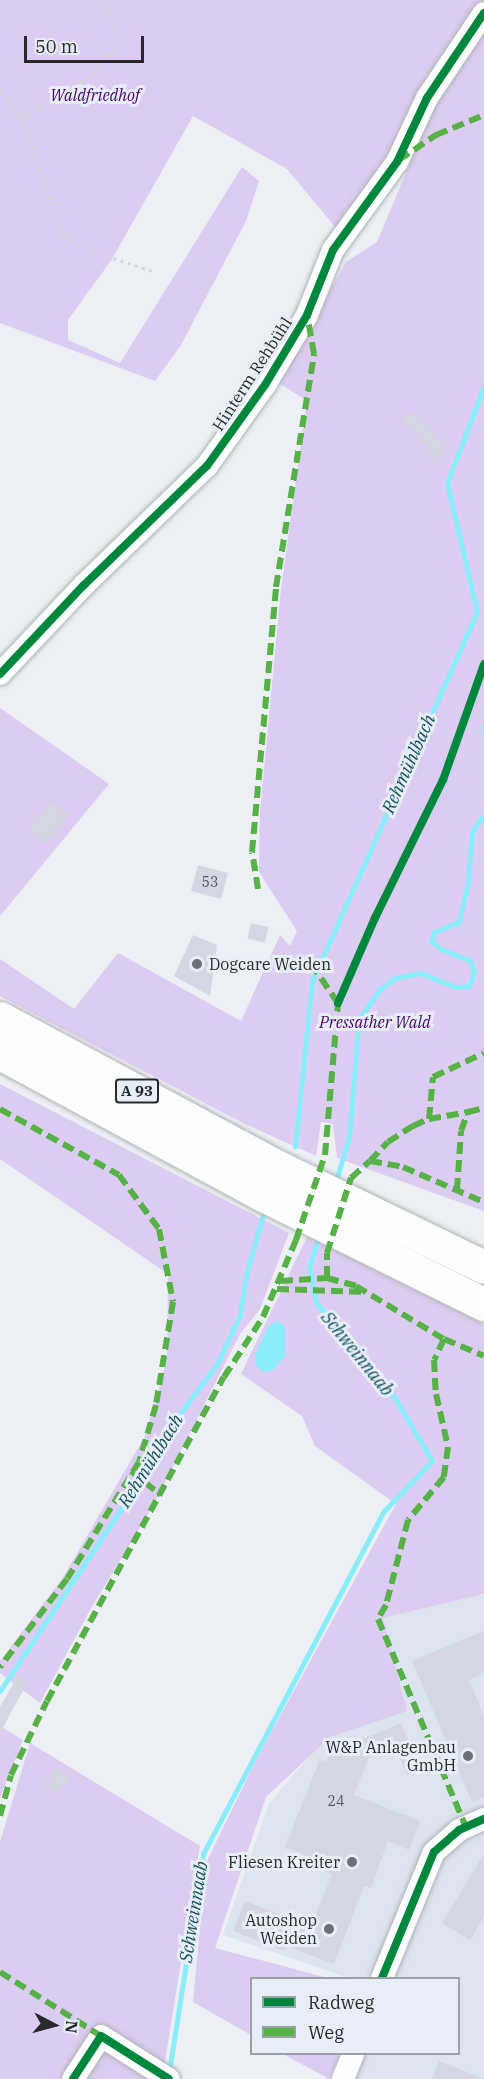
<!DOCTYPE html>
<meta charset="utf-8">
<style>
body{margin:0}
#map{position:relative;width:484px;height:2079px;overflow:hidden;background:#eceff4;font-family:"IBM Plex Serif",serif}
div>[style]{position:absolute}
.built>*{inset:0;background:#dce4ef}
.green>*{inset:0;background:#dcccf1}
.water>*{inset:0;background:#89edf9}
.stream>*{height:4.5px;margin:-2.25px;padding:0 2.25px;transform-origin:2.25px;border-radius:2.25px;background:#89edf9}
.building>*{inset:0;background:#d4d6e1;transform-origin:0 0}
.path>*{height:3px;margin-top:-1.5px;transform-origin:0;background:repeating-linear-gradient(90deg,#d3d5d6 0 3px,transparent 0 7.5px)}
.roads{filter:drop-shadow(0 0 2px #b0b2b6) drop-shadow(0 0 2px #b0b2b6)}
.minor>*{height:22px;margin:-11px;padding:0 11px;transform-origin:11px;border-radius:11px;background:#fcfdfd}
.highway>*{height:33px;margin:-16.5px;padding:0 16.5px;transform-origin:16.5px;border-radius:16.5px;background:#fcfdfd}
.quiet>*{height:6px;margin-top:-3px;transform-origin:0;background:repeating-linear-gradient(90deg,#56b246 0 12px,transparent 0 18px)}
.cycleway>*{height:8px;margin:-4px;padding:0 4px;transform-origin:4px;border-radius:4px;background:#00873e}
.dots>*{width:16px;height:16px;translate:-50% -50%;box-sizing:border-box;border:3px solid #e8eef7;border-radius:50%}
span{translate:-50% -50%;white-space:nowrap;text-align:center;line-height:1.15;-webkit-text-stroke:6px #e8eef7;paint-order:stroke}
.number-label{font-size:14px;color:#55585d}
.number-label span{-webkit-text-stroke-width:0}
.shield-label span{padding:2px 4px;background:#e8eef7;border:2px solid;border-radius:4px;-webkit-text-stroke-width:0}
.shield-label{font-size:15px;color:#272a2d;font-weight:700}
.park-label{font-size:16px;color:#450569;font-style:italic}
.street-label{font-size:16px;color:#272a2d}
.poi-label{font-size:16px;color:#272a2d}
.left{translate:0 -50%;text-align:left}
.right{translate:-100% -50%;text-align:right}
.water-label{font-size:18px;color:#145158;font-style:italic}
.legend{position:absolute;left:250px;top:1977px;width:210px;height:78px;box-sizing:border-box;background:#e8eef7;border:2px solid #9ba0a6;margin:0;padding:8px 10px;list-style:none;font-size:18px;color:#272a2d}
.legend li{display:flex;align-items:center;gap:12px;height:30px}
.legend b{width:30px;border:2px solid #9ba0a6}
.north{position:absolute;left:24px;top:1995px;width:60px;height:60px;-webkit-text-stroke:4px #e8eef7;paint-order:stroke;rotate:96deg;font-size:16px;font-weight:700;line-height:24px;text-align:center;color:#272a2d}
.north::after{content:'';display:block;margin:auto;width:21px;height:27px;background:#272a2d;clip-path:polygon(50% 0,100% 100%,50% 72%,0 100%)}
.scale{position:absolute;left:24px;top:36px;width:120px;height:27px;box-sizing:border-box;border:3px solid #272a2d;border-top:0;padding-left:8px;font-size:18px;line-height:21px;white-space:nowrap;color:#272a2d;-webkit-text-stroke:4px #e8eef7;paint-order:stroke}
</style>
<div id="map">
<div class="built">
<div style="clip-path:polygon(484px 1594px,484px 2079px,350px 2079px,359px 2054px,458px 2054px,458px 1978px,349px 1978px,223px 1935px,269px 1804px,328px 1734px,383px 1618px)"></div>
</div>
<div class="green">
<div style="clip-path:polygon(0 0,484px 0,484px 1211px,337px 1158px,333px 1124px,321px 1122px,316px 1156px,243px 1123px,0 996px,0 959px,74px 1009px,118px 953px,241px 1021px,280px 935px,290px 946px,297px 931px,259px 872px,260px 812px,281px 589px,307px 401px,279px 383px,346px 262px,377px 242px,425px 127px,336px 228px,287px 169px,193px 116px,112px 259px,68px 320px,68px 340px,120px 363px,242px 167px,259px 181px,246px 221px,181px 345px,155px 381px,0 323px)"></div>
<div style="clip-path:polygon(0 708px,109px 784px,0 916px)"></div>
<div style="clip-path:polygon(0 1084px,289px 1233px,260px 1309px,240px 1334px,153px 1506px,90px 1610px,40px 1703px,0 1673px,0 1661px,62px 1579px,145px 1436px,167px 1360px,168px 1274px,0 1159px)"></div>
<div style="clip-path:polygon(307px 1237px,484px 1324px,484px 1594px,383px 1618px,407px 1711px,330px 1737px,266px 1797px,215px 1948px,328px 1978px,252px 1978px,251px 2035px,193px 2002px,206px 1863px,256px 1760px,396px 1504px,315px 1446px,302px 1416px,241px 1374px)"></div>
<div style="clip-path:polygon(0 1726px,23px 1740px,0 1798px)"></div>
<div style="clip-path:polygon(30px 1743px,200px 1846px,162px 2079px,0 2079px,0 1842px)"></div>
<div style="clip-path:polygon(283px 2054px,340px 2054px,329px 2079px)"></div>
</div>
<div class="water">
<div style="clip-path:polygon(277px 1321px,285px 1326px,285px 1356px,273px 1370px,263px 1372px,256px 1365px,256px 1353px,268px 1327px)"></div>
</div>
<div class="stream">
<div style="left:484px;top:725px;width:8px;rotate:90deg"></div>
<div style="left:295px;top:1147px;width:167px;rotate:-84.2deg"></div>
<div style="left:312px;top:981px;width:404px;rotate:-65.9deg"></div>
<div style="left:477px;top:612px;width:132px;rotate:-103.1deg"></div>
<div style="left:447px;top:483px;width:104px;rotate:-69.1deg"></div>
<div style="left:336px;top:1181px;width:46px;rotate:-73.5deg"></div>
<div style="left:349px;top:1137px;width:118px;rotate:-85.2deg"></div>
<div style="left:359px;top:1019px;width:37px;rotate:-55deg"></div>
<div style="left:380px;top:989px;width:19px;rotate:-36deg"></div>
<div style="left:395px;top:978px;width:26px;rotate:-11deg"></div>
<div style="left:421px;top:973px;width:38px;rotate:22deg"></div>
<div style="left:456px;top:987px;width:13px;rotate:-4deg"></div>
<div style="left:469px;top:986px;width:15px;rotate:-70deg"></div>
<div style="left:474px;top:972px;width:12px;rotate:-110deg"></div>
<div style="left:470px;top:961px;width:32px;rotate:-158deg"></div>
<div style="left:440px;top:949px;width:12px;rotate:-138deg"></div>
<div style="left:431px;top:941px;width:9px;rotate:-72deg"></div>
<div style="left:434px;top:932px;width:27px;rotate:-22deg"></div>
<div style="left:459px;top:922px;width:41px;rotate:-77.3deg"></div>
<div style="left:468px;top:882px;width:51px;rotate:-85.5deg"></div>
<div style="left:472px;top:831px;width:20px;rotate:-53deg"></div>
<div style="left:0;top:1691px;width:271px;rotate:-56.4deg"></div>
<div style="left:150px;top:1465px;width:61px;rotate:-59.7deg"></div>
<div style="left:181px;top:1412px;width:60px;rotate:-53.1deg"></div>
<div style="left:217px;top:1364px;width:54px;rotate:-64.9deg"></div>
<div style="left:240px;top:1315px;width:40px;rotate:-81.5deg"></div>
<div style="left:246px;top:1275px;width:62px;rotate:-74.2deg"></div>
<div style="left:169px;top:2072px;width:221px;rotate:-81.1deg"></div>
<div style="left:203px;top:1854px;width:388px;rotate:-62.2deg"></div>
<div style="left:384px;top:1511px;width:69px;rotate:-46.2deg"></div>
<div style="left:432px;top:1461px;width:86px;rotate:-120.7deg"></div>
<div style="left:388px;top:1387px;width:111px;rotate:-130.6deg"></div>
<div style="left:316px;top:1303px;width:36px;rotate:-101deg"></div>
<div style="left:309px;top:1268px;width:34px;rotate:-73deg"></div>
</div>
<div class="building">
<div style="clip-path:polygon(412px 411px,447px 447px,435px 461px,424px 451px,429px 446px,402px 421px)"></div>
<div style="left:51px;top:801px;width:23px;height:36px;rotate:40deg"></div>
<div style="left:198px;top:865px;width:31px;height:27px;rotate:15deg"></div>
<div style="left:251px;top:923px;width:18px;height:16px;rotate:13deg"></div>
<div style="clip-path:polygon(193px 935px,217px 945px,210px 996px,174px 976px)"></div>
<div style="clip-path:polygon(484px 1631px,484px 1673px,469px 1680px,484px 1716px,484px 1797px,472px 1802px,412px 1661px)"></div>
<div style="clip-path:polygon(17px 1677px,27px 1683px,0 1733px,0 1707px)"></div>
<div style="clip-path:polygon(401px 1723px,421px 1769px,407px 1775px,393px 1742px,371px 1752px,354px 1795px,420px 1821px,409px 1850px,388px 1841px,371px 1888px,364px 1886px,334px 1964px,286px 1946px,284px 1951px,233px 1931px,245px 1901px,311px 1927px,332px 1874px,320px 1870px,322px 1862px,285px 1847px,320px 1759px,326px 1762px,332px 1744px,341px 1748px)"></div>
<div style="clip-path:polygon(57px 1767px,70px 1779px,56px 1792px,46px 1785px)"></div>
<div style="clip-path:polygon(484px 1854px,484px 1916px,470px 1940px,442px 1923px)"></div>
<div style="clip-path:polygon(439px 2061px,484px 2079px,432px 2079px)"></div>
</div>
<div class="path">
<div style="left:0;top:89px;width:36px;rotate:53deg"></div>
<div style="left:22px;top:118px;width:124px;rotate:70.7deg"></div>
<div style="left:63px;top:235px;width:33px;rotate:29deg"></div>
<div style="left:92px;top:251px;width:63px;rotate:18.4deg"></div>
<div style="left:22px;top:118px;width:75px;rotate:-32deg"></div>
<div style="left:86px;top:78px;width:46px;rotate:-45.9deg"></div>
<div style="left:118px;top:45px;width:47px;rotate:-106.1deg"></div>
</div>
<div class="roads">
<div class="minor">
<div style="left:0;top:674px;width:122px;rotate:-46.7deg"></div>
<div style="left:84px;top:585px;width:171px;rotate:-44.1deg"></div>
<div style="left:207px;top:466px;width:100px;rotate:-54.4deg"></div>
<div style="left:265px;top:385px;width:82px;rotate:-59deg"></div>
<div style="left:307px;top:315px;width:70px;rotate:-68.2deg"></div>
<div style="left:333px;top:250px;width:109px;rotate:-54deg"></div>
<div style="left:397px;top:162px;width:71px;rotate:-64.9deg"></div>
<div style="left:427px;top:98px;width:102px;rotate:-56.2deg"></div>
<div style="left:382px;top:1978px;width:136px;rotate:-67.6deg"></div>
<div style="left:434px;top:1852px;width:33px;rotate:-41deg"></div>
<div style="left:459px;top:1830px;width:27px;rotate:-24deg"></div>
<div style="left:73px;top:2079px;width:51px;rotate:-56.9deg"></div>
<div style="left:101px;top:2036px;width:80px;rotate:32.3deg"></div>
<div style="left:343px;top:2079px;width:27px;rotate:-68deg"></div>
</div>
<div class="highway">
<div style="left:0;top:1018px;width:311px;rotate:28.2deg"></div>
<div style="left:274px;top:1165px;width:233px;rotate:25.9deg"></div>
<div style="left:0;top:1053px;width:297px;rotate:28.4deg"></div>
<div style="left:261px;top:1194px;width:249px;rotate:26.3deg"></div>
</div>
</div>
<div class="quiet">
<div style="left:399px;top:160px;width:45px;rotate:-34deg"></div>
<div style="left:436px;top:135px;width:52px;rotate:-22.6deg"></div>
<div style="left:258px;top:889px;width:37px;rotate:-99deg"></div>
<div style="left:252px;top:852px;width:266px;rotate:-84.8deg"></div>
<div style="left:276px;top:587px;width:236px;rotate:-80.7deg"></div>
<div style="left:314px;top:354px;width:39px;rotate:-100deg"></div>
<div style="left:0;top:1109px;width:136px;rotate:29deg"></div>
<div style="left:119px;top:1175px;width:67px;rotate:53.5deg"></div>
<div style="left:159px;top:1229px;width:74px;rotate:79.1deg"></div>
<div style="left:173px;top:1302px;width:104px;rotate:99.4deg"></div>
<div style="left:156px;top:1405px;width:59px;rotate:106.6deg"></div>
<div style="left:139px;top:1462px;width:137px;rotate:121.6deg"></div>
<div style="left:67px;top:1579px;width:111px;rotate:127.3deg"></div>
<div style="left:429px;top:1119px;width:42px;rotate:-84.6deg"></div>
<div style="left:433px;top:1077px;width:56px;rotate:-25.2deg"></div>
<div style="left:370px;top:1161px;width:26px;rotate:-47deg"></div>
<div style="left:388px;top:1142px;width:30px;rotate:-33deg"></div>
<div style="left:413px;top:1126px;width:17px;rotate:-24deg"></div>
<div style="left:429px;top:1119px;width:40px;rotate:-10deg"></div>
<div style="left:457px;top:1190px;width:59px;rotate:-86.1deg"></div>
<div style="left:461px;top:1131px;width:20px;rotate:-70deg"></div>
<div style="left:468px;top:1112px;width:16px;rotate:-14deg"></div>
<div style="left:327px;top:1278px;width:25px;rotate:-90deg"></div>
<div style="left:327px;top:1253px;width:79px;rotate:-72.3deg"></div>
<div style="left:351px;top:1178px;width:25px;rotate:-42deg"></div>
<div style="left:370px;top:1161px;width:34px;rotate:10deg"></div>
<div style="left:403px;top:1167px;width:88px;rotate:23.4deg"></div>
<div style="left:281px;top:1281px;width:46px;rotate:-3.7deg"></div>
<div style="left:327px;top:1278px;width:30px;rotate:15deg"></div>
<div style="left:356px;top:1286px;width:103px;rotate:31.1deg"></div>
<div style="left:444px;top:1339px;width:43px;rotate:23deg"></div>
<div style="left:277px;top:1289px;width:89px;rotate:1.9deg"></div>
<div style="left:444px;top:1339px;width:23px;rotate:115deg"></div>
<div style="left:434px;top:1360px;width:34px;rotate:87deg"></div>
<div style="left:436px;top:1394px;width:54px;rotate:77.2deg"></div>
<div style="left:448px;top:1447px;width:30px;rotate:98deg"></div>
<div style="left:444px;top:1477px;width:56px;rotate:129.9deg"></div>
<div style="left:408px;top:1520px;width:88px;rotate:104.5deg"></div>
<div style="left:386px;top:1605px;width:16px;rotate:120deg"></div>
<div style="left:378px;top:1619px;width:226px;rotate:67.1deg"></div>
<div style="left:131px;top:1471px;width:38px;rotate:39deg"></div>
<div style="left:0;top:1816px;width:42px;rotate:-75deg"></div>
<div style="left:11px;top:1775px;width:82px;rotate:-64.1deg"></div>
<div style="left:47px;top:1701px;width:369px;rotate:-61.4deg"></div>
<div style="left:224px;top:1377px;width:72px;rotate:-57deg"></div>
<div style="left:263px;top:1317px;width:84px;rotate:-66.8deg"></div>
<div style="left:296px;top:1240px;width:90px;rotate:-71.2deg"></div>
<div style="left:325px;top:1155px;width:153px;rotate:-85.1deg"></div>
<div style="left:338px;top:1003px;width:50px;rotate:-124.3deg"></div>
<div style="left:0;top:1972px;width:120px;rotate:32.4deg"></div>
</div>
<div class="cycleway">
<div style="left:0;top:674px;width:122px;rotate:-46.7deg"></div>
<div style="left:84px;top:585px;width:171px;rotate:-44.1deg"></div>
<div style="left:207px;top:466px;width:100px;rotate:-54.4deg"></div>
<div style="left:265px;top:385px;width:82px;rotate:-59deg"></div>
<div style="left:307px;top:315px;width:70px;rotate:-68.2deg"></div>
<div style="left:333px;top:250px;width:109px;rotate:-54deg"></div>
<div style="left:397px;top:162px;width:71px;rotate:-64.9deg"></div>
<div style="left:427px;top:98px;width:102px;rotate:-56.2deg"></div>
<div style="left:338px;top:1003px;width:93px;rotate:-66.5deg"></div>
<div style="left:375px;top:918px;width:154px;rotate:-63.8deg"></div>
<div style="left:443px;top:780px;width:123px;rotate:-70.5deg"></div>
<div style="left:382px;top:1978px;width:136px;rotate:-67.6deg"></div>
<div style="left:434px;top:1852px;width:33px;rotate:-41deg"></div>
<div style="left:459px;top:1830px;width:27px;rotate:-24deg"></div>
<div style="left:73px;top:2079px;width:51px;rotate:-56.9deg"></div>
<div style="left:101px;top:2036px;width:80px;rotate:32.3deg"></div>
</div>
<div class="dots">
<div style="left:197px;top:964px;background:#6c6f73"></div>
<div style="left:468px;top:1756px;background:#6c6f73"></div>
<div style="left:352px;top:1862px;background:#6c6f73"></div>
<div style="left:329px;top:1929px;background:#6c6f73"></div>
</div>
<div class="number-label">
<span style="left:210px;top:882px">53</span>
<span style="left:336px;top:1801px">24</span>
</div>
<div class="shield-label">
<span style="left:137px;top:1091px">A 93</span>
</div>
<div class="park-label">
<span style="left:95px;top:95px">Waldfriedhof</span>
<span style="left:375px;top:1022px">Pressather Wald</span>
</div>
<div class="street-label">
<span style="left:252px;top:374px;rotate:-57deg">Hinterm Rehbühl</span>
</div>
<div class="poi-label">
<span class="left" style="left:209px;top:964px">Dogcare Weiden</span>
<span class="right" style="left:456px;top:1756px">W&amp;P Anlagenbau<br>GmbH</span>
<span class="right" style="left:340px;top:1862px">Fliesen Kreiter</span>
<span class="right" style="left:317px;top:1929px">Autoshop<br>Weiden</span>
</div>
<div class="water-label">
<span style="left:409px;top:764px;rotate:-66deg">Rehmühlbach</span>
<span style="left:357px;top:1354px;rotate:51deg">Schweinnaab</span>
<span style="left:151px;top:1461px;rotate:-58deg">Rehmühlbach</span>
<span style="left:194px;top:1912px;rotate:-81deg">Schweinnaab</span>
</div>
<ul class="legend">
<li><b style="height:8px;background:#00873e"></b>Radweg</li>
<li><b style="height:8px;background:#56b246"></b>Weg</li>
</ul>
<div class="north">N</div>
<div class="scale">50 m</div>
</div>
